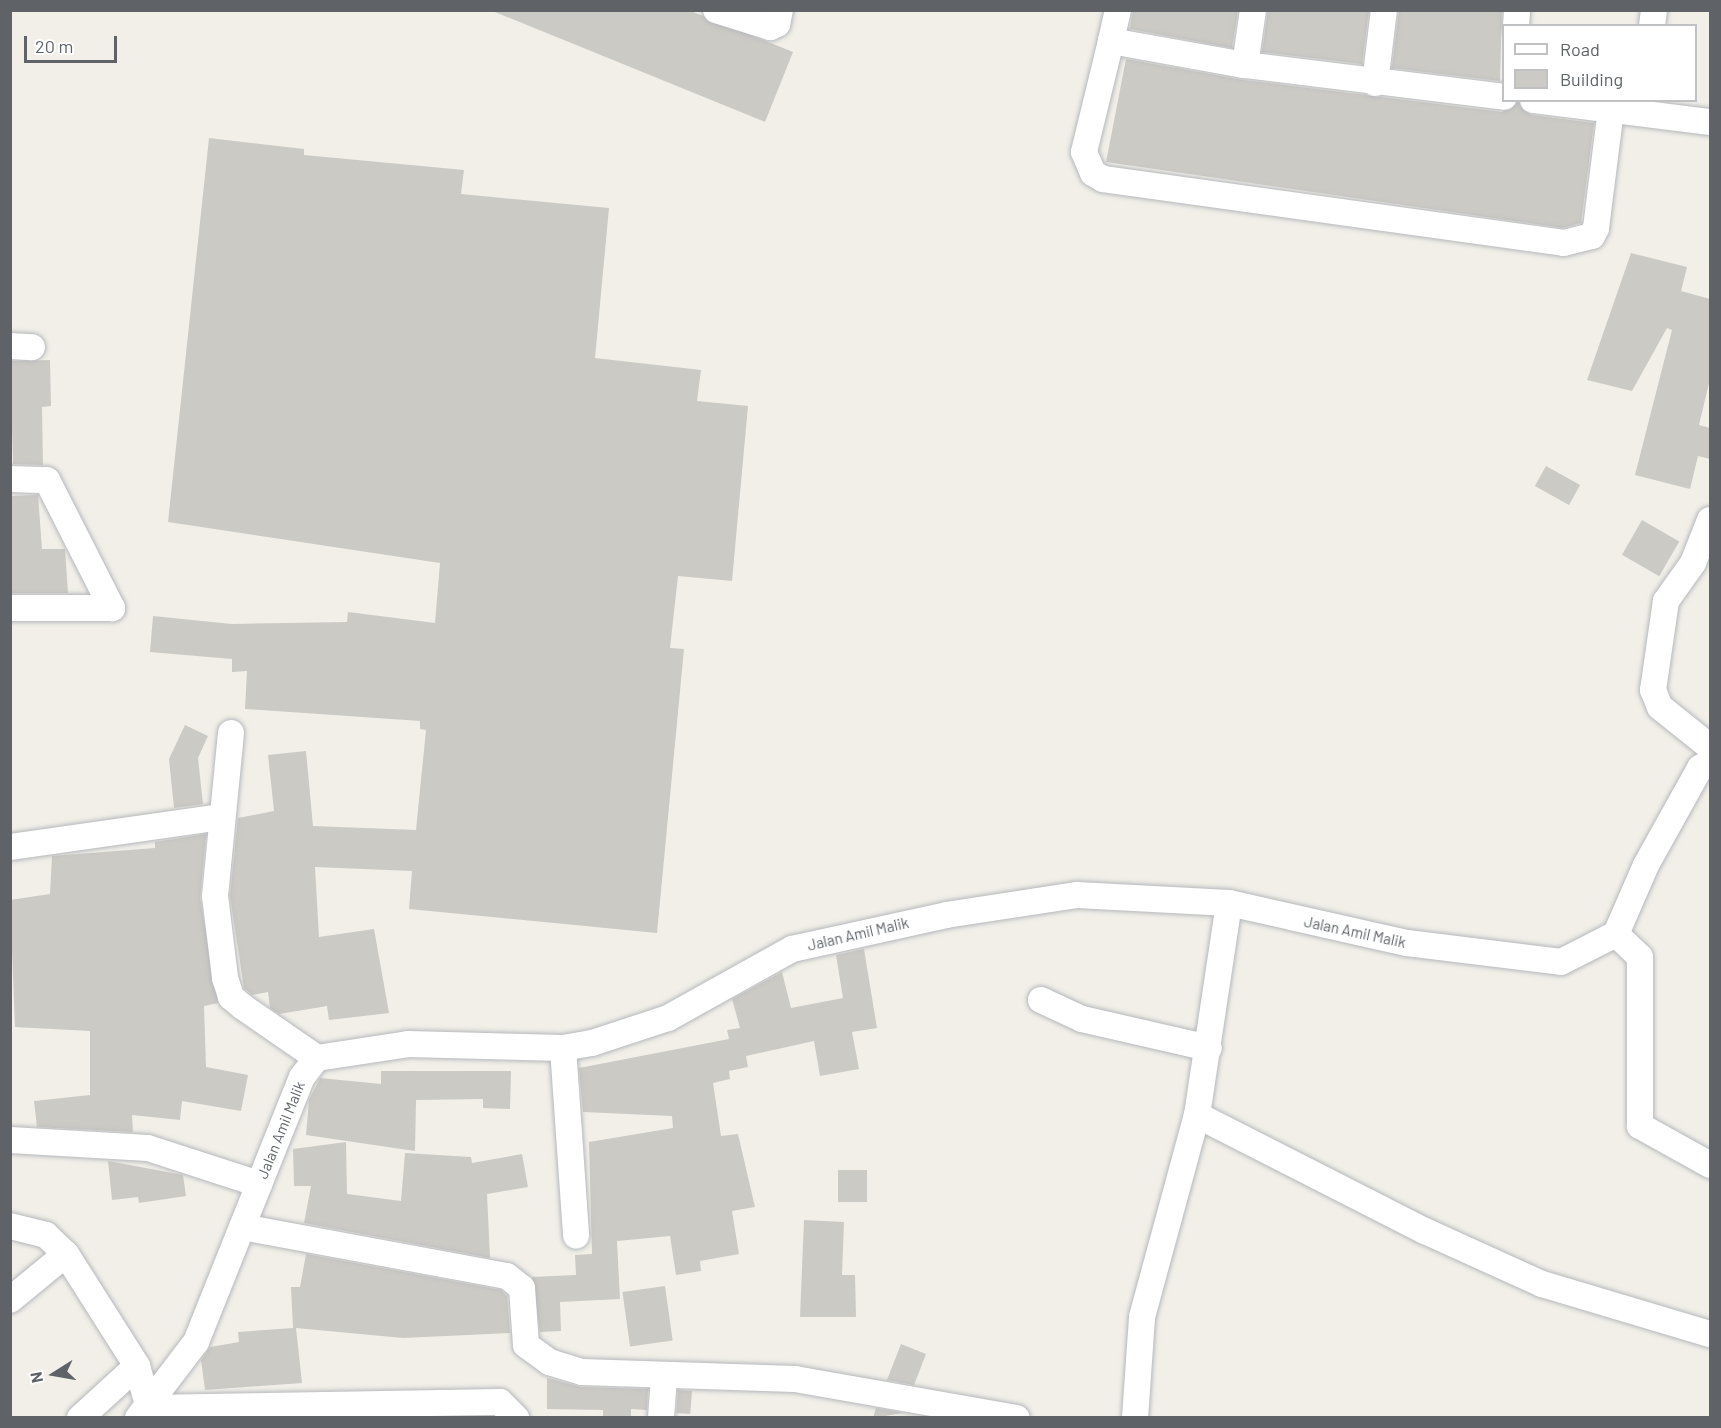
<!DOCTYPE html>
<style>
body{margin:0}
#map{position:relative;width:1721px;height:1428px;overflow:hidden;background:#f1efe8;font-family:Barlow,sans-serif}
div>[style]{position:absolute}
.building>*{inset:0;background:#cccac5;transform-origin:0 0}
.roads{filter:drop-shadow(0 0 2px #b5b8bc) drop-shadow(0 0 2px #b5b8bc)}
.minor>*{height:26px;margin:-13px;padding:0 13px;transform-origin:13px;border-radius:13px;background:#fff}
span{translate:-50% -50%;white-space:nowrap;text-align:center;line-height:1.15;-webkit-text-stroke:4.5px #fff;paint-order:stroke}
.street-label{font-size:15px;color:#5f6368}
.frame{position:absolute;inset:0;border:12px solid #5f6368;pointer-events:none}
.legend{position:absolute;left:1502px;top:24px;width:195px;height:78px;box-sizing:border-box;background:#fff;border:2px solid #bfc1c3;margin:0;padding:8px 10px;list-style:none;font-size:18px;color:#5f6368}
.legend li{display:flex;align-items:center;gap:12px;height:30px}
.legend b{width:30px;border:2px solid #bfc1c3}
.north{position:absolute;left:24px;top:1344px;width:60px;height:60px;-webkit-text-stroke:4px #fff;paint-order:stroke;rotate:259deg;font-size:16px;font-weight:700;line-height:24px;text-align:center;color:#5f6368}
.north::after{content:'';display:block;margin:auto;width:21px;height:27px;background:#5f6368;clip-path:polygon(50% 0,100% 100%,50% 72%,0 100%)}
.scale{position:absolute;left:24px;top:36px;width:93px;height:27px;box-sizing:border-box;border:3px solid #5f6368;border-top:0;padding-left:8px;font-size:18px;line-height:21px;white-space:nowrap;color:#5f6368;-webkit-text-stroke:4px #fff;paint-order:stroke}
</style>
<div id="map">
<div class="building">
<div style="clip-path:polygon(490px 10px,688px 10px,793px 52px,765px 122px)"></div>
<div style="clip-path:polygon(1133px 10px,1238px 10px,1232px 48px,1130px 29px)"></div>
<div style="clip-path:polygon(1268px 10px,1369px 10px,1362px 64px,1262px 52px)"></div>
<div style="clip-path:polygon(1399px 10px,1502px 10px,1500px 81px,1392px 68px)"></div>
<div style="clip-path:polygon(1126px 59px,1243px 80px,1502px 112px,1518px 100px,1531px 115px,1594px 123px,1581px 223px,1563px 228px,1106px 162px)"></div>
<div style="clip-path:polygon(209px 138px,304px 149px,304px 155px,464px 170px,461px 194px,609px 208px,595px 358px,701px 370px,697px 401px,748px 406px,732px 581px,678px 576px,670px 648px,684px 649px,657px 933px,409px 909px,412px 871px,315px 867px,319px 937px,374px 929px,389px 1013px,329px 1020px,327px 1006px,279px 1014px,270px 1008px,268px 992px,252px 995px,244px 988px,230px 896px,238px 818px,274px 811px,268px 755px,306px 751px,313px 826px,416px 830px,426px 730px,420px 729px,420px 721px,245px 709px,247px 671px,232px 672px,232px 659px,150px 652px,153px 616px,232px 624px,347px 622px,348px 612px,435px 623px,440px 563px,168px 522px)"></div>
<div style="clip-path:polygon(1631px 253px,1687px 267px,1681px 291px,1710px 299px,1710px 379px,1699px 425px,1710px 428px,1710px 459px,1698px 456px,1690px 489px,1635px 475px,1672px 330px,1667px 328px,1632px 391px,1587px 380px)"></div>
<div style="clip-path:polygon(50px 360px,51px 406px,42px 407px,43px 465px,13px 464px,10px 361px)"></div>
<div style="left:1546px;top:466px;width:39px;height:23px;rotate:29deg"></div>
<div style="clip-path:polygon(38px 495px,42px 549px,65px 549px,68px 593px,10px 593px,10px 496px)"></div>
<div style="left:1642px;top:520px;width:43px;height:40px;rotate:30deg"></div>
<div style="clip-path:polygon(185px 725px,208px 736px,198px 758px,203px 804px,174px 808px,169px 759px)"></div>
<div style="clip-path:polygon(206px 834px,200px 898px,218px 1003px,204px 1006px,206px 1067px,248px 1075px,241px 1111px,182px 1101px,180px 1120px,132px 1115px,133px 1132px,37px 1127px,34px 1101px,90px 1095px,90px 1031px,15px 1027px,10px 900px,50px 894px,52px 856px,155px 848px,155px 842px)"></div>
<div style="clip-path:polygon(864px 949px,877px 1028px,852px 1032px,859px 1069px,820px 1076px,814px 1041px,746px 1056px,748px 1067px,729px 1071px,730px 1079px,713px 1083px,721px 1136px,738px 1134px,755px 1207px,732px 1211px,739px 1254px,700px 1261px,701px 1271px,676px 1275px,670px 1236px,617px 1241px,620px 1299px,560px 1302px,561px 1331px,540px 1332px,532px 1277px,576px 1275px,575px 1255px,592px 1254px,589px 1142px,673px 1128px,672px 1116px,583px 1112px,579px 1068px,729px 1039px,727px 1030px,740px 1028px,732px 999px,782px 972px,791px 1008px,843px 998px,836px 955px)"></div>
<div style="clip-path:polygon(381px 1071px,511px 1071px,510px 1109px,483px 1108px,483px 1099px,416px 1100px,415px 1151px,306px 1135px,309px 1100px,320px 1078px,381px 1084px)"></div>
<div style="clip-path:polygon(346px 1142px,347px 1194px,401px 1201px,405px 1153px,471px 1157px,472px 1163px,522px 1154px,528px 1187px,487px 1194px,490px 1258px,304px 1223px,311px 1186px,294px 1186px,293px 1149px)"></div>
<div style="clip-path:polygon(108px 1161px,183px 1175px,186px 1196px,139px 1203px,138px 1197px,112px 1200px)"></div>
<div style="left:838px;top:1170px;width:29px;height:32px"></div>
<div style="clip-path:polygon(804px 1220px,844px 1222px,842px 1275px,855px 1275px,856px 1317px,800px 1317px)"></div>
<div style="clip-path:polygon(306px 1254px,501px 1290px,507px 1296px,510px 1333px,403px 1338px,296px 1328px,302px 1383px,205px 1390px,201px 1360px,210px 1347px,239px 1342px,238px 1332px,293px 1328px,291px 1287px,300px 1287px)"></div>
<div style="left:665px;top:1286px;width:55px;height:43px;rotate:82deg"></div>
<div style="clip-path:polygon(901px 1344px,926px 1354px,914px 1385px,887px 1380px)"></div>
<div style="clip-path:polygon(547px 1378px,581px 1387px,648px 1389px,647px 1410px,631px 1409px,631px 1418px,603px 1418px,603px 1410px,547px 1409px)"></div>
<div style="left:678px;top:1390px;width:14px;height:23px;rotate:4deg"></div>
<div style="clip-path:polygon(876px 1408px,903px 1413px,873px 1418px)"></div>
</div>
<div class="roads">
<div class="minor">
<div style="left:716px;top:10px;width:57px;rotate:17.5deg"></div>
<div style="left:770px;top:27px;width:8px;rotate:-23deg"></div>
<div style="left:777px;top:24px;width:14px;rotate:-78deg"></div>
<div style="left:1118px;top:10px;width:32px;rotate:103deg"></div>
<div style="left:1111px;top:41px;width:136px;rotate:10.2deg"></div>
<div style="left:1245px;top:65px;width:261px;rotate:7deg"></div>
<div style="left:1516px;top:26px;width:16px;rotate:-86deg"></div>
<div style="left:1652px;top:26px;width:16px;rotate:-83deg"></div>
<div style="left:1111px;top:41px;width:114px;rotate:103.7deg"></div>
<div style="left:1084px;top:152px;width:23px;rotate:67deg"></div>
<div style="left:1093px;top:173px;width:12px;rotate:31deg"></div>
<div style="left:1103px;top:179px;width:465px;rotate:7.9deg"></div>
<div style="left:1564px;top:243px;width:29px;rotate:-14deg"></div>
<div style="left:1592px;top:236px;width:9px;rotate:-63deg"></div>
<div style="left:1596px;top:228px;width:119px;rotate:-82.8deg"></div>
<div style="left:1245px;top:65px;width:56px;rotate:-81.7deg"></div>
<div style="left:1375px;top:83px;width:74px;rotate:-83deg"></div>
<div style="left:1533px;top:100px;width:178px;rotate:7.1deg"></div>
<div style="left:10px;top:346px;width:22px;rotate:3deg"></div>
<div style="left:10px;top:479px;width:37px;rotate:2deg"></div>
<div style="left:47px;top:480px;width:144px;rotate:63.1deg"></div>
<div style="left:112px;top:608px;width:102px;rotate:180deg"></div>
<div style="left:1710px;top:520px;width:46px;rotate:111.6deg"></div>
<div style="left:1693px;top:563px;width:47px;rotate:125.4deg"></div>
<div style="left:1666px;top:601px;width:90px;rotate:98.3deg"></div>
<div style="left:1653px;top:690px;width:18px;rotate:68deg"></div>
<div style="left:1660px;top:707px;width:64px;rotate:38.7deg"></div>
<div style="left:231px;top:733px;width:164px;rotate:95.6deg"></div>
<div style="left:215px;top:896px;width:83px;rotate:83deg"></div>
<div style="left:225px;top:978px;width:20px;rotate:72deg"></div>
<div style="left:231px;top:997px;width:16px;rotate:40deg"></div>
<div style="left:243px;top:1007px;width:90px;rotate:34.6deg"></div>
<div style="left:10px;top:847px;width:212px;rotate:-8.1deg"></div>
<div style="left:1616px;top:934px;width:33px;rotate:44deg"></div>
<div style="left:1640px;top:957px;width:169px;rotate:90deg"></div>
<div style="left:1640px;top:1126px;width:80px;rotate:29.1deg"></div>
<div style="left:1041px;top:1000px;width:45px;rotate:24.9deg"></div>
<div style="left:1082px;top:1019px;width:130px;rotate:12.9deg"></div>
<div style="left:563px;top:1048px;width:188px;rotate:86deg"></div>
<div style="left:1197px;top:1115px;width:256px;rotate:27deg"></div>
<div style="left:1425px;top:1231px;width:128px;rotate:24.4deg"></div>
<div style="left:1542px;top:1284px;width:175px;rotate:16.6deg"></div>
<div style="left:10px;top:1140px;width:138px;rotate:3.3deg"></div>
<div style="left:148px;top:1148px;width:117px;rotate:18deg"></div>
<div style="left:10px;top:1226px;width:37px;rotate:14deg"></div>
<div style="left:46px;top:1235px;width:28px;rotate:44deg"></div>
<div style="left:66px;top:1254px;width:133px;rotate:57.6deg"></div>
<div style="left:137px;top:1366px;width:44px;rotate:74.1deg"></div>
<div style="left:149px;top:1408px;width:351px;rotate:-1deg"></div>
<div style="left:500px;top:1402px;width:23px;rotate:45deg"></div>
<div style="left:242px;top:1227px;width:269px;rotate:10.5deg"></div>
<div style="left:507px;top:1276px;width:19px;rotate:39deg"></div>
<div style="left:522px;top:1288px;width:57px;rotate:86deg"></div>
<div style="left:526px;top:1345px;width:29px;rotate:36deg"></div>
<div style="left:549px;top:1362px;width:34px;rotate:17deg"></div>
<div style="left:582px;top:1372px;width:213px;rotate:1.9deg"></div>
<div style="left:795px;top:1379px;width:225px;rotate:10deg"></div>
<div style="left:10px;top:1300px;width:72px;rotate:-39.4deg"></div>
<div style="left:80px;top:1418px;width:77px;rotate:-42.4deg"></div>
<div style="left:138px;top:1418px;width:96px;rotate:-52.7deg"></div>
<div style="left:196px;top:1342px;width:285px;rotate:-68.2deg"></div>
<div style="left:302px;top:1077px;width:24px;rotate:-52deg"></div>
<div style="left:317px;top:1058px;width:92px;rotate:-8.7deg"></div>
<div style="left:408px;top:1044px;width:155px;rotate:1.5deg"></div>
<div style="left:563px;top:1048px;width:29px;rotate:-10deg"></div>
<div style="left:592px;top:1043px;width:80px;rotate:-18.2deg"></div>
<div style="left:668px;top:1018px;width:142px;rotate:-29.1deg"></div>
<div style="left:792px;top:949px;width:158px;rotate:-12.4deg"></div>
<div style="left:946px;top:915px;width:133px;rotate:-8.7deg"></div>
<div style="left:1077px;top:895px;width:152px;rotate:3deg"></div>
<div style="left:1229px;top:903px;width:182px;rotate:12.7deg"></div>
<div style="left:1407px;top:943px;width:155px;rotate:7deg"></div>
<div style="left:1561px;top:962px;width:62px;rotate:-27deg"></div>
<div style="left:1616px;top:934px;width:75px;rotate:-66.5deg"></div>
<div style="left:1646px;top:865px;width:111px;rotate:-60.9deg"></div>
<div style="left:1700px;top:768px;width:12px;rotate:-31deg"></div>
<div style="left:661px;top:1418px;width:41px;rotate:-85.8deg"></div>
<div style="left:1135px;top:1418px;width:101px;rotate:-86deg"></div>
<div style="left:1142px;top:1317px;width:209px;rotate:-74.8deg"></div>
<div style="left:1197px;top:1115px;width:214px;rotate:-81.4deg"></div>
</div>
</div>
<div class="street-label">
<span style="left:1355px;top:932px;rotate:12deg">Jalan Amil Malik</span>
<span style="left:858px;top:934px;rotate:-13deg">Jalan Amil Malik</span>
<span style="left:281px;top:1130px;rotate:-68deg">Jalan Amil Malik</span>
</div>
<div class="frame"></div>
<ul class="legend">
<li><b style="height:8px;background:#fff"></b>Road</li>
<li><b style="height:16px;background:#cccac5"></b>Building</li>
</ul>
<div class="north">N</div>
<div class="scale">20 m</div>
</div>
